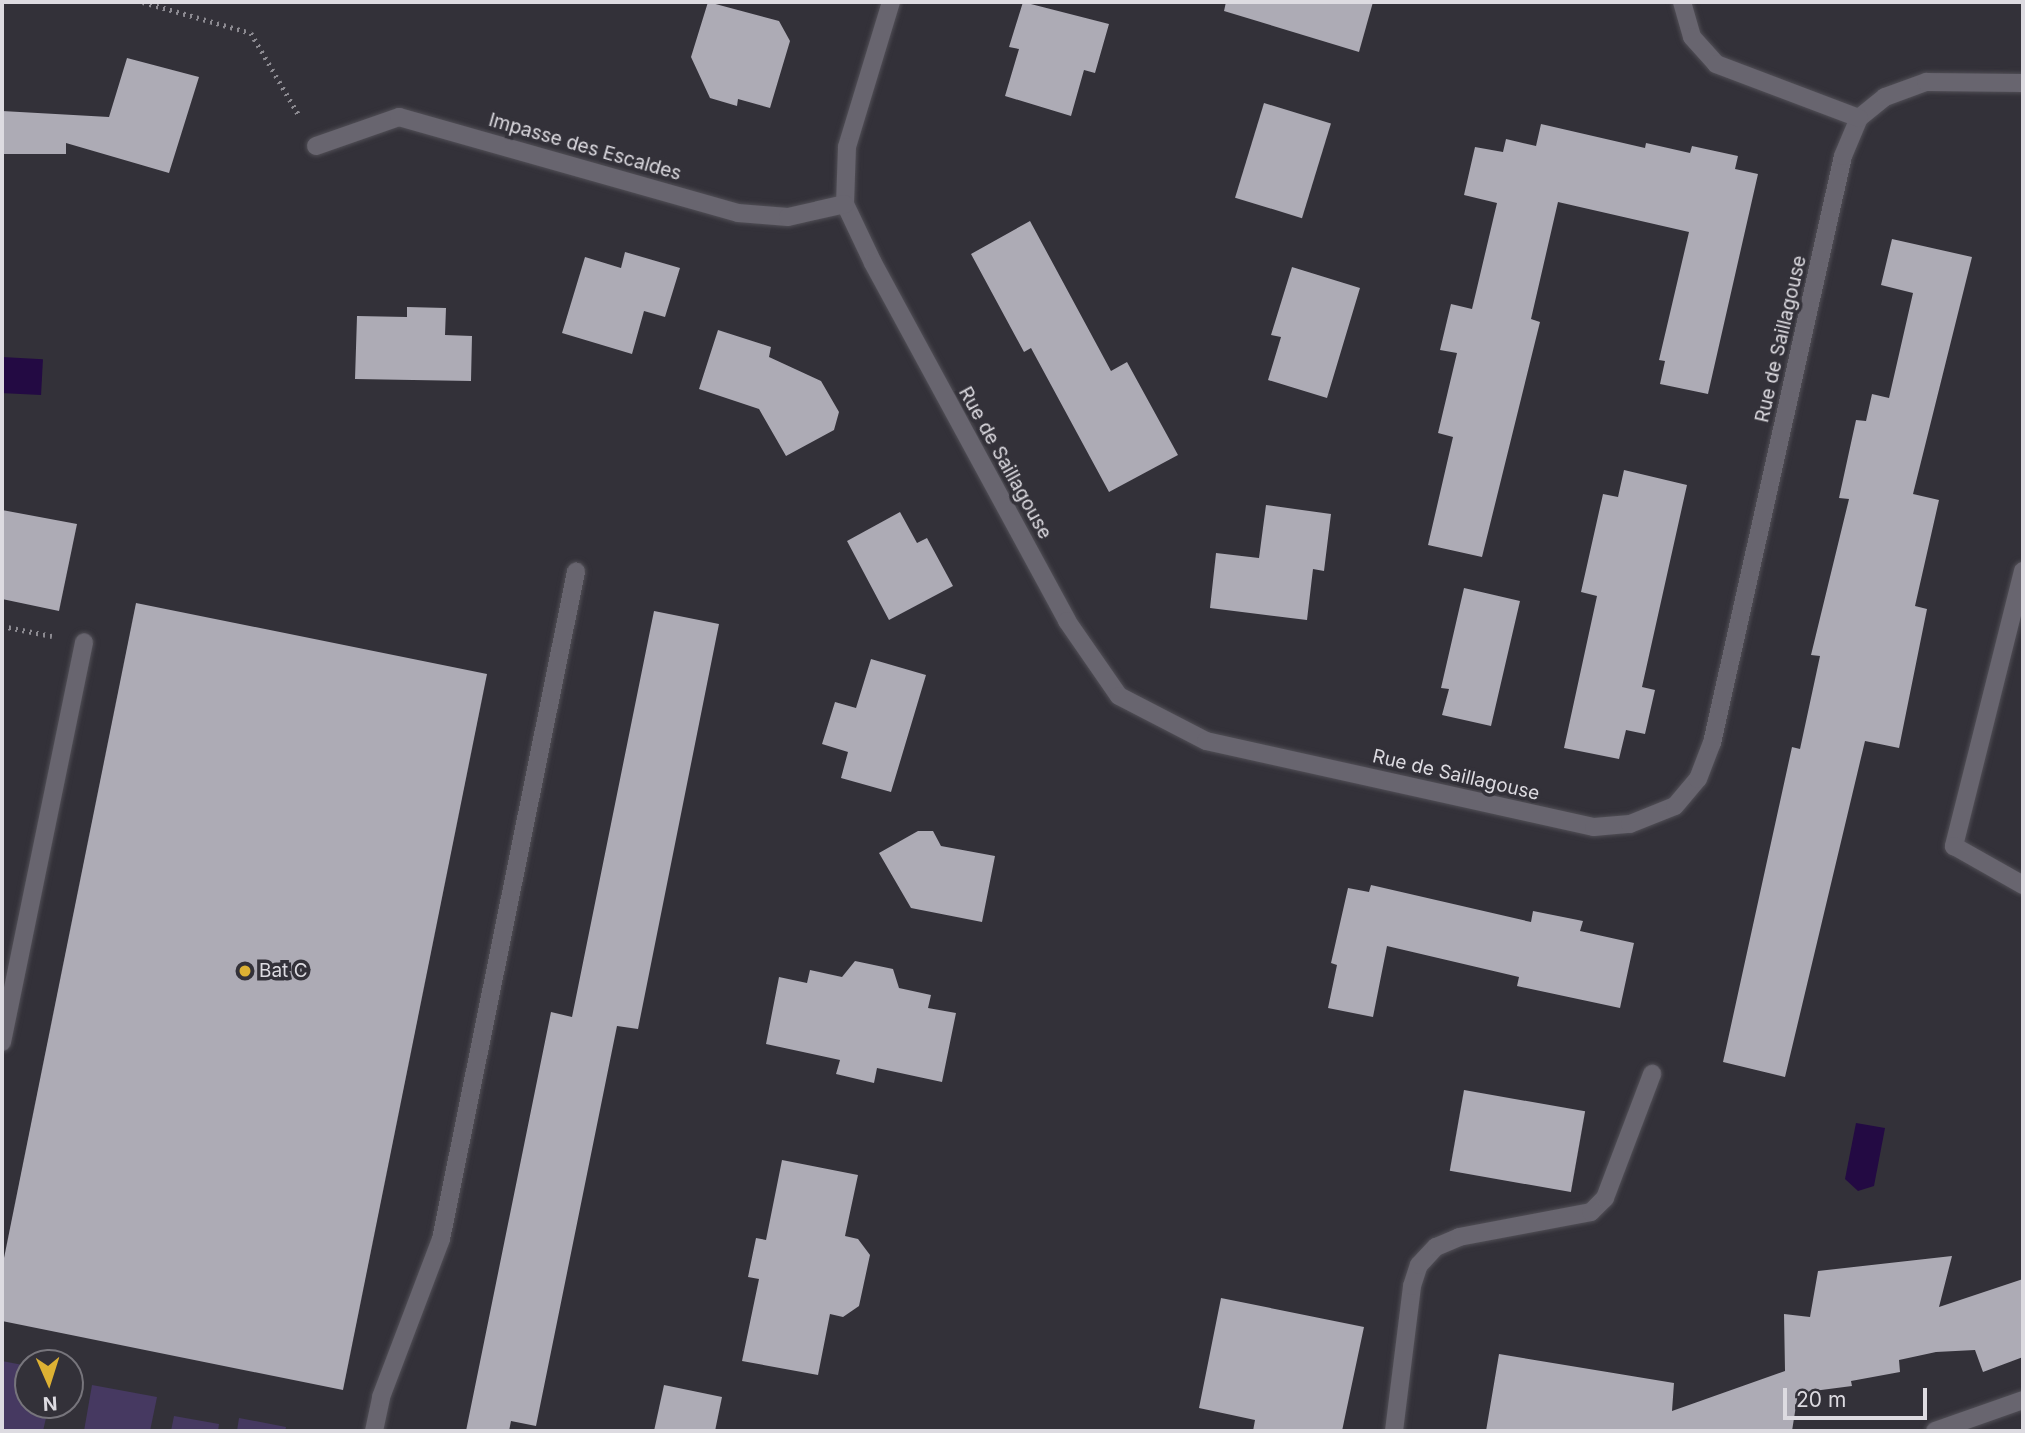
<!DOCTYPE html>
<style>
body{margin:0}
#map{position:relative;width:2025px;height:1433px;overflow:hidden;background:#333139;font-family:Inter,sans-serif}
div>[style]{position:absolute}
.green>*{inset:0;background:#463961}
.water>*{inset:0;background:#230a43;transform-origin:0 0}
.building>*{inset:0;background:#adabb5;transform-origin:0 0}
.path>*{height:4.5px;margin-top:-2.25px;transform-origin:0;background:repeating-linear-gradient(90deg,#8c8a91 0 2px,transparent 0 7px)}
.roads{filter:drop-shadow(0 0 2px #514f56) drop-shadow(0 0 2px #514f56)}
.service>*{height:18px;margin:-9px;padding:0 9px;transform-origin:9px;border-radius:9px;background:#68656f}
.minor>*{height:18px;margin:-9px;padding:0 9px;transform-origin:9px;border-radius:9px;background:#68656f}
.secondary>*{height:18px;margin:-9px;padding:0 9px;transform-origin:9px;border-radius:9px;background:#68656f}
.dots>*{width:19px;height:19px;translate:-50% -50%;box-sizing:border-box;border:4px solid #333139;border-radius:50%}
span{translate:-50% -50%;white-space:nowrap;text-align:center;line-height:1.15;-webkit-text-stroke:7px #333139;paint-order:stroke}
.street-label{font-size:19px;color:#dddbe1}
.poi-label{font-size:19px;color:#dddbe1}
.left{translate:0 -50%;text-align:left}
.frame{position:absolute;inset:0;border:4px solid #dddbe1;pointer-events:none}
.north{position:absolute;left:14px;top:1349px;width:70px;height:70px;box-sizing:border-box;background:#333139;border:2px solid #77757c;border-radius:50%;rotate:177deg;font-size:19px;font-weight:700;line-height:28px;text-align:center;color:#dddbe1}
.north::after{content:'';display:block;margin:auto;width:24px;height:32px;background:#ddb133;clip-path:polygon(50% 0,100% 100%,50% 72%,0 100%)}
.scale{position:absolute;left:1783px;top:1388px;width:144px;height:32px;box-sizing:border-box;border:4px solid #dddbe1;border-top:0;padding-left:9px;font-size:21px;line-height:24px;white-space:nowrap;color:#dddbe1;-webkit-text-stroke:5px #333139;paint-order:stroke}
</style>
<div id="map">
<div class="green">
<div style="clip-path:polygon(2px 1361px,28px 1366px,28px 1405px,49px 1405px,43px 1431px,2px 1431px)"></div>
<div style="clip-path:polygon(92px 1385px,157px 1397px,150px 1431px,84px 1431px)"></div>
<div style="clip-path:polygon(174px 1416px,219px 1424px,218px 1431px,171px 1431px)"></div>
<div style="clip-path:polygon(239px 1418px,286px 1427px,285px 1431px,237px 1431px)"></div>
</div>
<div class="water">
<div style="left:2px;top:357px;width:41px;height:36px;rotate:3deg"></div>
<div style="clip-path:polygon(1856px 1123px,1885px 1128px,1874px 1186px,1858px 1191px,1845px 1179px)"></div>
</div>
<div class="building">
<div style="clip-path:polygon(708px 2px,779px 21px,790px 41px,770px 108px,738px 99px,737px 106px,710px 98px,691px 57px)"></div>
<div style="clip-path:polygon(1023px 2px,1109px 24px,1095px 73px,1084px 70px,1071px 116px,1005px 96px,1019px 49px,1009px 47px)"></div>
<div style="clip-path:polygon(1226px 2px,1373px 2px,1359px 52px,1224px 11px)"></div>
<div style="clip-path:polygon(127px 58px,199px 77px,169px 173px,66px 143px,66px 154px,2px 154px,2px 111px,109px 117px)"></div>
<div style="left:1264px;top:103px;width:70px;height:99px;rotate:17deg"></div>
<div style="clip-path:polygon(1541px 124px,1645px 148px,1646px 143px,1690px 153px,1692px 146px,1738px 156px,1735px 169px,1758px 174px,1708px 394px,1660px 384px,1665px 361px,1659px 360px,1689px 232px,1558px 202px,1531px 319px,1540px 322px,1482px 557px,1428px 545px,1453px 437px,1438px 433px,1457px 353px,1440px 350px,1451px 304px,1472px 309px,1497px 203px,1464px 195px,1475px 147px,1503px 152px,1506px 139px,1536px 146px)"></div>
<div style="clip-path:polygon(1030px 221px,1111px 371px,1127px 362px,1178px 455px,1109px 492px,1031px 348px,1024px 352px,971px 254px)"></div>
<div style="clip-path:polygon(1892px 239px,1972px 257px,1913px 494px,1939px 500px,1915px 606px,1927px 609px,1899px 748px,1865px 741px,1785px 1077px,1723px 1062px,1792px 747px,1800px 749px,1820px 656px,1811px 655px,1849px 499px,1839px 498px,1856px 420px,1866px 421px,1872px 394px,1889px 398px,1913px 293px,1881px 285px)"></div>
<div style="clip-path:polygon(625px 252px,680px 268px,665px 317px,644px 311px,632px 354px,562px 333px,585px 257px,621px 268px)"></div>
<div style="clip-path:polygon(1292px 267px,1360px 288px,1327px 398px,1268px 380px,1281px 337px,1271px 335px)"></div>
<div style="clip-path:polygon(407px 307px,446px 308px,445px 335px,472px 336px,471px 381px,355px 379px,357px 316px,407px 317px)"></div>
<div style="clip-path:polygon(718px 330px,771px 347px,769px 357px,821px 381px,839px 412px,834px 430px,786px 456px,759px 409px,699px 389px)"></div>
<div style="clip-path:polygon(1624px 470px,1687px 485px,1642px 687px,1655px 690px,1645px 734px,1626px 730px,1619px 759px,1564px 748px,1597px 596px,1581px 592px,1603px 494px,1618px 497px)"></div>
<div style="clip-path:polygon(1266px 505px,1331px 514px,1324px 571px,1313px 569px,1307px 620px,1210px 608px,1216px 553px,1259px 558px)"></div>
<div style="clip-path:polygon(2px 510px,77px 524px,59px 611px,2px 599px)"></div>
<div style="clip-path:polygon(900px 512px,917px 543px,927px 538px,953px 586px,889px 620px,847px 541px)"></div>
<div style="clip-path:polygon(1464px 588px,1520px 601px,1491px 726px,1442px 715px,1449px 689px,1441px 688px)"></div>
<div style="clip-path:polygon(136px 603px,487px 674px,343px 1390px,2px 1321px,2px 1268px)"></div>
<div style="clip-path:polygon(654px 611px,719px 624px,638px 1029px,617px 1026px,536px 1426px,511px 1421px,509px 1431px,466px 1431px,551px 1012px,572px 1017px)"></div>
<div style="clip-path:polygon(871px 659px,926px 675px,891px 792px,841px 778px,848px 752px,822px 744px,835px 702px,856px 708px)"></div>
<div style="clip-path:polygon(918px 831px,933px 831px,941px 846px,995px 856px,982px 922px,911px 908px,879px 853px)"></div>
<div style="clip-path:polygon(1371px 885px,1531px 922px,1533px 911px,1583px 921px,1580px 931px,1634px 943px,1620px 1008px,1517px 986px,1519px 977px,1387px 946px,1373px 1017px,1328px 1008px,1337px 965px,1331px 963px,1348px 888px,1369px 892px)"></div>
<div style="clip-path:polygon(855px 961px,893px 969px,899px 988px,931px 995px,928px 1008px,956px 1013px,942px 1082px,877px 1068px,874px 1083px,836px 1074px,840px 1060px,766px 1044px,779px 977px,807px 983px,810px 970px,842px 977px)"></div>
<div style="left:1464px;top:1090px;width:123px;height:82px;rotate:10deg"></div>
<div style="clip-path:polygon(782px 1160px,858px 1175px,845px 1236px,858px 1239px,870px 1255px,859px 1306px,843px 1317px,830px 1314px,818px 1375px,742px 1361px,759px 1279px,748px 1277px,756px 1238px,766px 1240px)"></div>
<div style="clip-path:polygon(1952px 1256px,1939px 1307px,2023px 1279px,2023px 1357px,1983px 1372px,1975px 1350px,1936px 1352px,1899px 1360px,1900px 1372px,1851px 1381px,1852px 1386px,1798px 1393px,1792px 1431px,1486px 1431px,1499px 1354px,1674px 1383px,1672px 1411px,1785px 1371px,1784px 1314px,1810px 1317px,1818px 1271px)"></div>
<div style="clip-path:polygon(1221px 1298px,1364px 1327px,1342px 1431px,1253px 1431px,1255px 1420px,1199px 1408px)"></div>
<div style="clip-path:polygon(664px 1385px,722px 1397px,715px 1431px,654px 1431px)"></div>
</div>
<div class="path">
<div style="left:143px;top:2px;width:112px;rotate:16deg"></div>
<div style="left:251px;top:33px;width:97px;rotate:59.7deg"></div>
<div style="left:2px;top:626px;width:51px;rotate:11.3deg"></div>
</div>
<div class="roads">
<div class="service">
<div style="left:2023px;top:571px;width:284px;rotate:104.1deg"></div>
<div style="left:1954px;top:846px;width:79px;rotate:29.5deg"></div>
<div style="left:2px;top:1042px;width:408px;rotate:-78.4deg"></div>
<div style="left:374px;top:1431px;width:35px;rotate:-78deg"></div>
<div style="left:381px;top:1397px;width:169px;rotate:-69.2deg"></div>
<div style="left:441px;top:1239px;width:681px;rotate:-78.56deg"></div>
<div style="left:1394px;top:1431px;width:146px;rotate:-82.9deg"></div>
<div style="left:1412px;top:1286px;width:22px;rotate:-72deg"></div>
<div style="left:1419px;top:1265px;width:25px;rotate:-47deg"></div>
<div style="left:1436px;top:1247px;width:25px;rotate:-23deg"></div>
<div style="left:1459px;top:1237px;width:134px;rotate:-10.7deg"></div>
<div style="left:1591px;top:1212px;width:20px;rotate:-45deg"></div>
<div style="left:1605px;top:1198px;width:133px;rotate:-69.2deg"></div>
</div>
<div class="minor">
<div style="left:891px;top:2px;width:152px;rotate:106.9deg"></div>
<div style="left:847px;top:147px;width:57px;rotate:92deg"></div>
<div style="left:845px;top:204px;width:65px;rotate:64.6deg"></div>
<div style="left:873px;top:263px;width:407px;rotate:61.5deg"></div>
<div style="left:1067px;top:621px;width:91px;rotate:55.3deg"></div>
<div style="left:1119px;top:696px;width:98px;rotate:27.3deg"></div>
<div style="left:1206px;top:741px;width:397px;rotate:12.5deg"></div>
<div style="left:1594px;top:827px;width:36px;rotate:-5deg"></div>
<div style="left:1630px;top:824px;width:48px;rotate:-21.8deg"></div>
<div style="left:1675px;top:806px;width:35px;rotate:-50deg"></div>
<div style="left:1698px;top:779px;width:39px;rotate:-69deg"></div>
<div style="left:1712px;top:743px;width:601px;rotate:-77.42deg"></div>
<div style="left:1843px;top:156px;width:41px;rotate:-67.2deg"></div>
<div style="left:1859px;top:118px;width:33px;rotate:-39deg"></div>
<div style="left:1885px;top:97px;width:44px;rotate:-20.1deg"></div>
<div style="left:1926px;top:82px;width:97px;rotate:0.6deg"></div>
<div style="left:1682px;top:2px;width:36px;rotate:74deg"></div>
<div style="left:1692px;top:37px;width:36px;rotate:48deg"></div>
<div style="left:1716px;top:64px;width:153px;rotate:20.7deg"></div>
<div style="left:316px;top:146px;width:88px;rotate:-19.3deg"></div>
<div style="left:399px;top:117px;width:352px;rotate:15.8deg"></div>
<div style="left:738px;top:213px;width:50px;rotate:4.6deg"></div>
<div style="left:788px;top:217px;width:58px;rotate:-12.8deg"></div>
</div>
<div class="secondary">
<div style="left:1935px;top:1431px;width:93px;rotate:-19.4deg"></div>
</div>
</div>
<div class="dots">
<div style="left:245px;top:971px;background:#ddb133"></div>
</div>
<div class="street-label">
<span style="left:585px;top:147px;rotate:16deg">Impasse des Escaldes</span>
<span style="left:1781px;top:339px;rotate:-77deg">Rue de Saillagouse</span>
<span style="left:1005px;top:463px;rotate:61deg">Rue de Saillagouse</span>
<span style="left:1456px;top:775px;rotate:13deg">Rue de Saillagouse</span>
</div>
<div class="poi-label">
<span class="left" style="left:259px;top:971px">Bat C</span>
</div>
<div class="frame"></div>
<div class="north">N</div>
<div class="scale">20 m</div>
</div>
